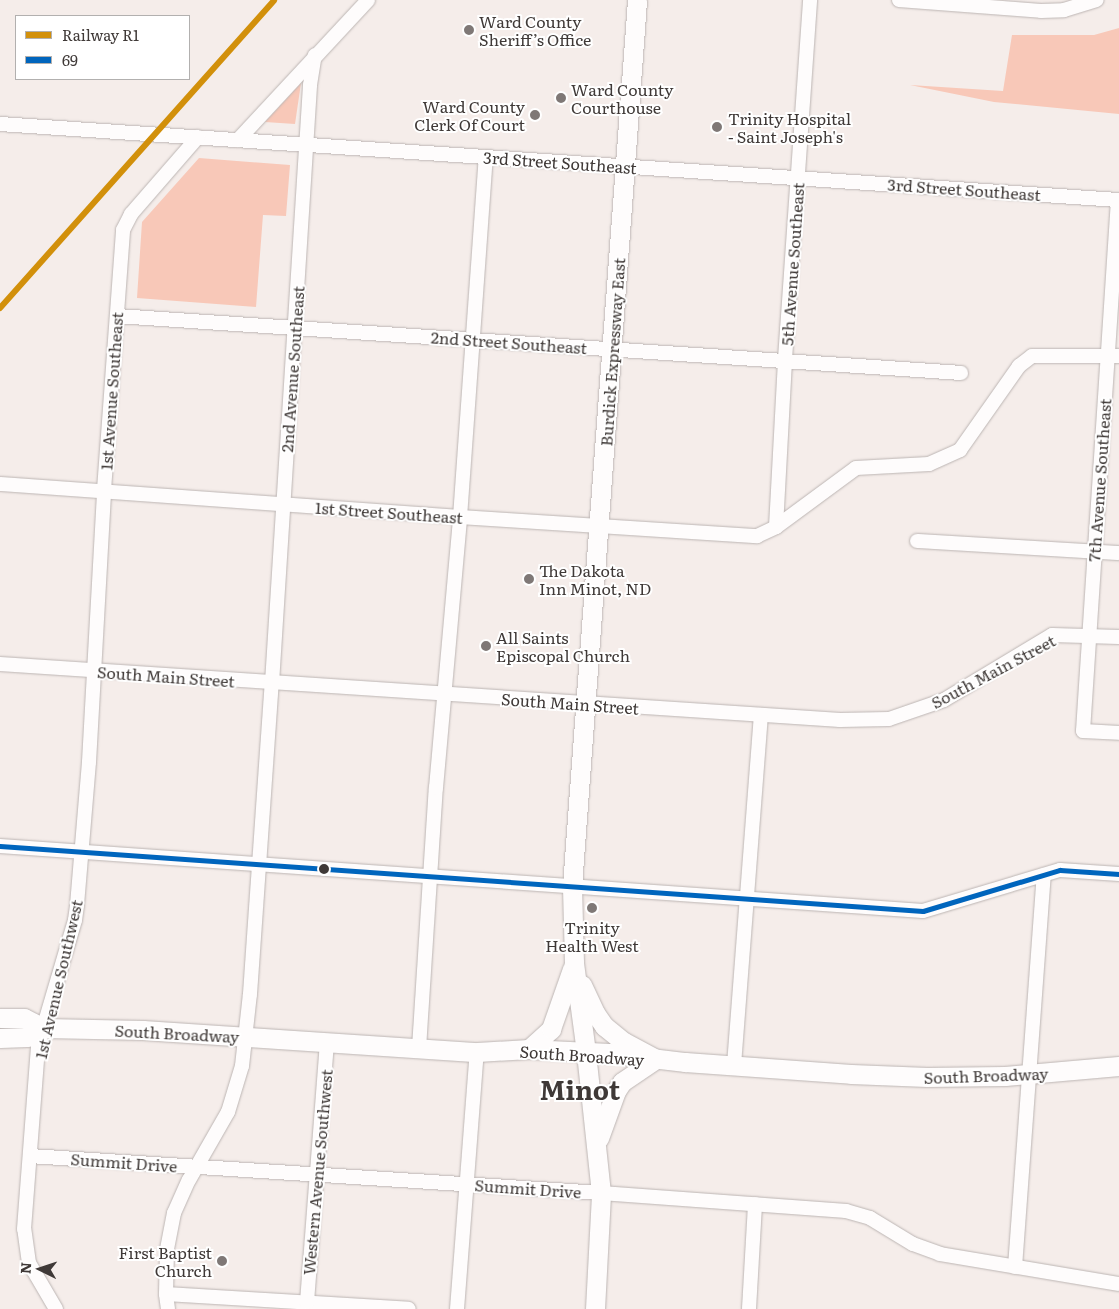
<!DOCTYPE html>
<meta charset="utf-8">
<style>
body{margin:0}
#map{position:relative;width:1119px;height:1309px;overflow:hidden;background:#f5edea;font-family:Literata,serif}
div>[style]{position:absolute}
.green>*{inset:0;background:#f8c8b8}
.roads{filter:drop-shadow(0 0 1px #bcb5b3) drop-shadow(0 0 1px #bcb5b3)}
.minor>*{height:14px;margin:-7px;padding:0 7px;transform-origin:7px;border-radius:7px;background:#fefcfc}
.major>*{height:19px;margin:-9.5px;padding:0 9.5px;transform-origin:9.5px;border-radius:9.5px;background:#fefcfc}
.bus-1>*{height:5px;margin:-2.5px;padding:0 2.5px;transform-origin:2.5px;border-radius:2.5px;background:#0065bd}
.rail-1>*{height:6px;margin:-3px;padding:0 3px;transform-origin:3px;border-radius:3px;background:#d2900b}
.dots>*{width:14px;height:14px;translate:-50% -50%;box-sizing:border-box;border:2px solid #fff;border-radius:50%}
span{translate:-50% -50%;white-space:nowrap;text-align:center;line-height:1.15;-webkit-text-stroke:4px #fff;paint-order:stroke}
.poi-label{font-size:16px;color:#3f3937}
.left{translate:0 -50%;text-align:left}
.right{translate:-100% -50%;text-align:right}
.street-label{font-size:16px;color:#3f3937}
.town-label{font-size:26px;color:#3f3937;font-weight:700}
.legend{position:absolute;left:15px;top:15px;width:175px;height:65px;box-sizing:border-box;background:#fff;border:1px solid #b2b0af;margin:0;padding:6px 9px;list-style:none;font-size:15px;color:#3f3937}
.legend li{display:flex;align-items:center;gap:10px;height:25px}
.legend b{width:25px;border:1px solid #b2b0af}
.north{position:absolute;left:15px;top:1244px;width:50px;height:50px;-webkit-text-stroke:4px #fff;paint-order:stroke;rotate:274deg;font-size:14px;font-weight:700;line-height:20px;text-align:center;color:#3f3937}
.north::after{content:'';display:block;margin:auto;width:18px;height:22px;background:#3f3937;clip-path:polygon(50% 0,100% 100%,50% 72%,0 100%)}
</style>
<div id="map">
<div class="green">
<div style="clip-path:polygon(1119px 28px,1119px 114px,994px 102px,910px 85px,1003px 91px,1012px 35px,1094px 35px)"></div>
<div style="clip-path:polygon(301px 83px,295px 124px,265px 122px)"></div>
<div style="clip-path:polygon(199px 158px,290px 165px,286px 216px,263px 215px,256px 307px,137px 298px,142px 222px)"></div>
</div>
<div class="roads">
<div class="minor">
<div style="left:899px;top:0;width:142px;rotate:4.4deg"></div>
<div style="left:1041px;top:11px;width:23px;rotate:-2deg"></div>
<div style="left:1064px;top:10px;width:34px;rotate:-17deg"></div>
<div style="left:0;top:124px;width:1122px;rotate:3.89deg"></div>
<div style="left:238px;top:140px;width:191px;rotate:-47.1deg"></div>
<div style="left:1118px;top:200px;width:532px;rotate:93.77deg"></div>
<div style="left:1083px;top:731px;width:36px;rotate:3deg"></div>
<div style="left:117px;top:316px;width:846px;rotate:3.86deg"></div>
<div style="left:0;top:484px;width:461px;rotate:4.1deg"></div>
<div style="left:460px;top:517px;width:298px;rotate:3.7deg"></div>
<div style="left:757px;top:536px;width:21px;rotate:-25deg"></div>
<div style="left:776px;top:527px;width:99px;rotate:-36.4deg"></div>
<div style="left:856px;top:468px;width:73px;rotate:-3.1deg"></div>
<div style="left:929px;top:464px;width:34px;rotate:-24deg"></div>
<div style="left:960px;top:450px;width:103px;rotate:-54.9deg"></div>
<div style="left:1019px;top:366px;width:16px;rotate:-38deg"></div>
<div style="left:1032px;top:356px;width:87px"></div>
<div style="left:776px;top:527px;width:168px;rotate:-86.9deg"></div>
<div style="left:785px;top:359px;width:360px;rotate:-86deg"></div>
<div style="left:917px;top:541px;width:202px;rotate:3.4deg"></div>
<div style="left:0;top:664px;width:842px;rotate:3.81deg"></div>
<div style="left:840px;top:720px;width:49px;rotate:-1.2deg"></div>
<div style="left:889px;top:719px;width:58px;rotate:-19.1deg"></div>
<div style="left:944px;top:700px;width:126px;rotate:-31deg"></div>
<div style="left:1052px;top:635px;width:67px;rotate:1.7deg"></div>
<div style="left:0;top:846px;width:925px;rotate:4.03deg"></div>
<div style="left:923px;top:911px;width:143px;rotate:-16.7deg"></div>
<div style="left:1060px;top:870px;width:59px;rotate:3.9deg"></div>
<div style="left:419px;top:1048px;width:261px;rotate:-86.3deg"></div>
<div style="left:436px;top:788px;width:272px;rotate:-84.9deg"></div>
<div style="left:460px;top:517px;width:361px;rotate:-85.9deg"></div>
<div style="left:734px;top:1065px;width:351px;rotate:-85.6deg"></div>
<div style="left:30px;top:1156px;width:572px;rotate:3.71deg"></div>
<div style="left:601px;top:1193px;width:246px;rotate:4.2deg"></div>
<div style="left:846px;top:1211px;width:25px;rotate:16deg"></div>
<div style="left:870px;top:1218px;width:50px;rotate:31.2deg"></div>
<div style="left:913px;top:1244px;width:29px;rotate:20deg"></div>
<div style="left:940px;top:1254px;width:181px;rotate:9.5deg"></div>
<div style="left:1015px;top:1267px;width:393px;rotate:-85.8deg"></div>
<div style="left:166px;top:1294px;width:243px;rotate:3.5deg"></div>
<div style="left:307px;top:1302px;width:260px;rotate:-85.6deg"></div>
<div style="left:56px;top:1309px;width:53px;rotate:-120.4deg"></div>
<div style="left:29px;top:1263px;width:34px;rotate:-98deg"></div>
<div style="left:24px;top:1229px;width:184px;rotate:-85.6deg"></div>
<div style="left:38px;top:1046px;width:131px;rotate:-73.6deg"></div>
<div style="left:75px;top:920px;width:15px;rotate:-82deg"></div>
<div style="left:77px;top:905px;width:144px;rotate:-85.2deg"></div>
<div style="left:89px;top:762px;width:272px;rotate:-86.8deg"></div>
<div style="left:104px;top:490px;width:261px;rotate:-85.8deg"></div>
<div style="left:123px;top:230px;width:18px;rotate:-63deg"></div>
<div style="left:131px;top:214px;width:102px;rotate:-49deg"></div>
<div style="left:168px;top:1309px;width:15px;rotate:-98deg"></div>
<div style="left:166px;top:1294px;width:45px;rotate:-88.7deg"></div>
<div style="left:167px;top:1249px;width:37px;rotate:-79deg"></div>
<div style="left:174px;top:1213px;width:36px;rotate:-66deg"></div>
<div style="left:189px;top:1180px;width:78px;rotate:-60.2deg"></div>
<div style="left:228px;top:1112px;width:48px;rotate:-73.1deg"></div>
<div style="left:242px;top:1066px;width:72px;rotate:-83.7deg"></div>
<div style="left:250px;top:994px;width:312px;rotate:-86deg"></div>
<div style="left:272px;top:683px;width:599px;rotate:-86.36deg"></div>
<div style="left:310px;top:85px;width:30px;rotate:-81deg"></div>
<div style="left:457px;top:1309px;width:258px;rotate:-85.6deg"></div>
<div style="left:749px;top:1309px;width:105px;rotate:-86.7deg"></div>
</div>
<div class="major">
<div style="left:582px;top:985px;width:31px;rotate:65deg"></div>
<div style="left:595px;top:1013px;width:16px;rotate:55deg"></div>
<div style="left:604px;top:1026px;width:26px;rotate:39deg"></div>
<div style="left:624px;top:1042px;width:36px;rotate:28deg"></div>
<div style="left:656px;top:1059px;width:41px;rotate:145.9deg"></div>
<div style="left:622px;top:1082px;width:11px;rotate:124deg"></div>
<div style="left:616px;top:1091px;width:50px;rotate:109.9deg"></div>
<div style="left:0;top:1018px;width:24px"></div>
<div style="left:24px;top:1018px;width:22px;rotate:27deg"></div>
<div style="left:44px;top:1028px;width:99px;rotate:1.2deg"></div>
<div style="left:143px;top:1030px;width:335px;rotate:3.8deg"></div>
<div style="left:477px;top:1052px;width:52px;rotate:-3.3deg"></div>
<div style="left:529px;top:1049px;width:80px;rotate:2.9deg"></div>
<div style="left:609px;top:1053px;width:77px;rotate:6.8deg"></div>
<div style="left:685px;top:1062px;width:166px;rotate:4.1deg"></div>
<div style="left:851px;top:1074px;width:76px;rotate:2.3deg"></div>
<div style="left:927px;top:1077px;width:78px;rotate:-0.7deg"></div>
<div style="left:1005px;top:1076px;width:114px;rotate:-5deg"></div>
<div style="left:0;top:1038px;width:27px;rotate:-2deg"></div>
<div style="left:27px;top:1037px;width:19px;rotate:-28deg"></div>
<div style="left:529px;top:1049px;width:30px;rotate:-42deg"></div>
<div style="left:551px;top:1029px;width:64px;rotate:-70.7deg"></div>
<div style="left:595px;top:1309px;width:116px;rotate:-87deg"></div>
<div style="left:601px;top:1193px;width:142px;rotate:-96.1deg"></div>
<div style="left:586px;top:1052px;width:90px;rotate:-97.7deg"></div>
<div style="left:574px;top:963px;width:77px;rotate:-91.5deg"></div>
<div style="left:572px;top:886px;width:888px;rotate:-85.8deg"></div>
</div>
</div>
<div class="bus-1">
<div style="left:0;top:846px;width:925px;rotate:4.03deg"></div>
<div style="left:923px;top:911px;width:143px;rotate:-16.7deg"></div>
<div style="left:1060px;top:870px;width:59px;rotate:3.9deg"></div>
</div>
<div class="rail-1">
<div style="left:0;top:308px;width:412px;rotate:-48.3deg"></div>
</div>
<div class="dots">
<div style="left:469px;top:30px;background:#7f7876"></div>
<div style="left:561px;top:98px;background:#7f7876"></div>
<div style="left:535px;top:115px;background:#7f7876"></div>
<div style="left:717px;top:127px;background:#7f7876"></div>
<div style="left:529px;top:579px;background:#7f7876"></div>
<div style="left:486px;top:646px;background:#7f7876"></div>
<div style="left:324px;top:869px;background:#3f3937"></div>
<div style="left:592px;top:908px;background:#7f7876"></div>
<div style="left:222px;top:1261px;background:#7f7876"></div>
</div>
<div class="poi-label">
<span class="left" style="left:479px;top:30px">Ward County<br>Sheriff’s Office</span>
<span class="left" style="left:571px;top:98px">Ward County<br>Courthouse</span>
<span class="right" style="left:525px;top:115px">Ward County<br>Clerk Of Court</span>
<span class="left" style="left:728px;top:127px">Trinity Hospital<br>- Saint Joseph's</span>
<span class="left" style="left:539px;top:579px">The Dakota<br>Inn Minot, ND</span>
<span class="left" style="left:496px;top:646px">All Saints<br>Episcopal Church</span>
<span style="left:592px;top:936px">Trinity<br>Health West</span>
<span class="right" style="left:212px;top:1261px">First Baptist<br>Church</span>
</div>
<div class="street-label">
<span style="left:560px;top:162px;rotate:4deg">3rd Street Southeast</span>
<span style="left:964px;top:189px;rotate:4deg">3rd Street Southeast</span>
<span style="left:792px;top:264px;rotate:-86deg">5th Avenue Southeast</span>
<span style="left:509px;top:342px;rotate:4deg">2nd Street Southeast</span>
<span style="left:612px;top:352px;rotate:-86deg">Burdick Expressway East</span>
<span style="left:292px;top:369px;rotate:-86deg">2nd Avenue Southeast</span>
<span style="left:111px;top:391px;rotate:-86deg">1st Avenue Southeast</span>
<span style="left:1099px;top:480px;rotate:-86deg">7th Avenue Southeast</span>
<span style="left:389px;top:512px;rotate:4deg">1st Street Southeast</span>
<span style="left:993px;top:671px;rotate:-28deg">South Main Street</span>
<span style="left:166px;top:676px;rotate:4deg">South Main Street</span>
<span style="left:570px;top:703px;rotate:4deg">South Main Street</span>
<span style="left:58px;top:979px;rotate:-77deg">1st Avenue Southwest</span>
<span style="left:177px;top:1033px;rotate:3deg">South Broadway</span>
<span style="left:582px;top:1055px;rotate:4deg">South Broadway</span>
<span style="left:986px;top:1075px;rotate:-2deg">South Broadway</span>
<span style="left:124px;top:1162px;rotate:4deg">Summit Drive</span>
<span style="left:317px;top:1172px;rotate:-85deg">Western Avenue Southwest</span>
<span style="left:528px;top:1188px;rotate:4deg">Summit Drive</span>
</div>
<div class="town-label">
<span style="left:580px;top:1089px">Minot</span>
</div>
<ul class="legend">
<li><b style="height:6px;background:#d2900b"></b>Railway R1</li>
<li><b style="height:6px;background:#0065bd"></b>69</li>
</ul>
<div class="north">N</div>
</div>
